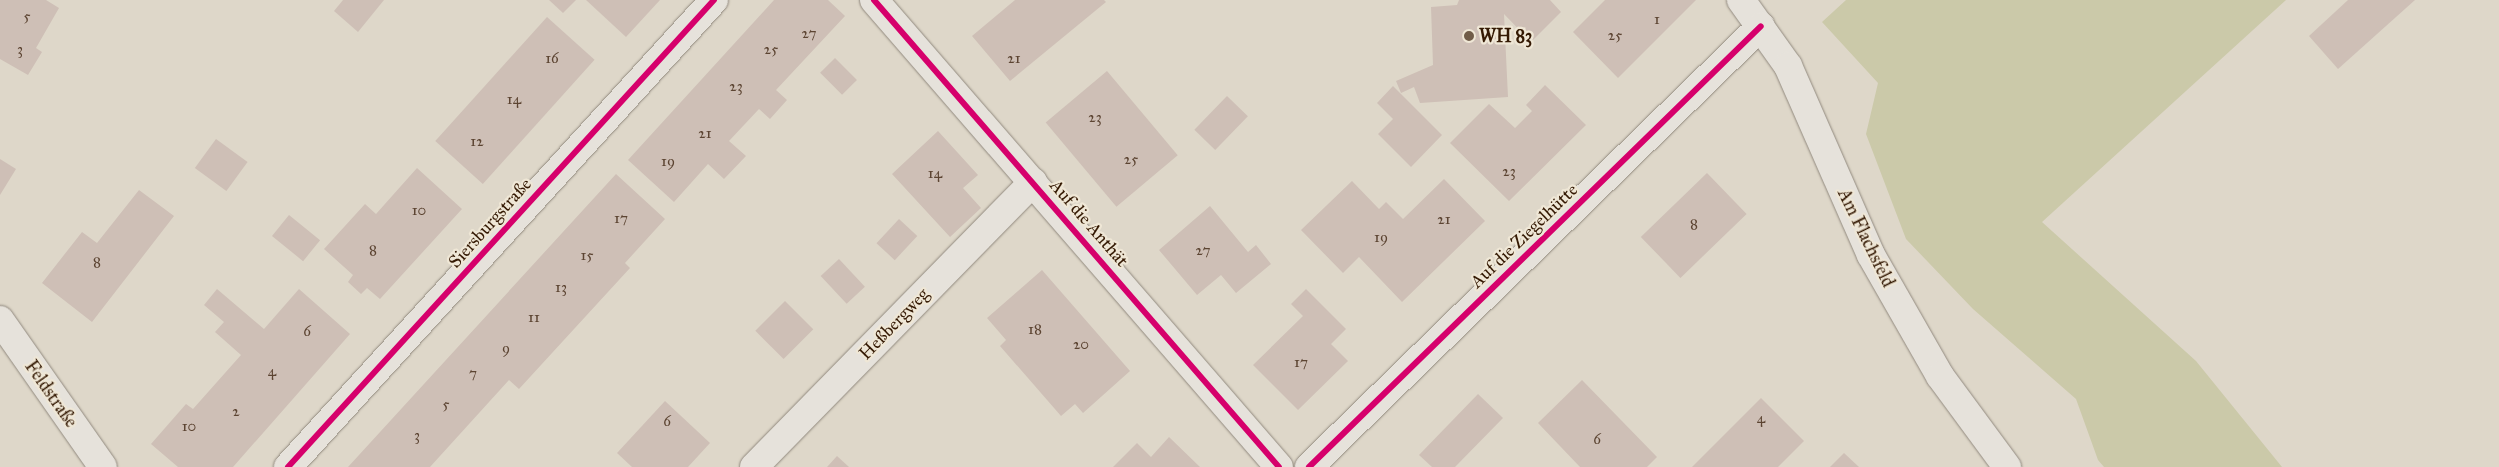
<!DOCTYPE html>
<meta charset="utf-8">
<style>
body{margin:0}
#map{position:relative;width:2499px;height:467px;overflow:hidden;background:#ded7c9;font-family:"IM FELL Great Primer",serif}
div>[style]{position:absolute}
.green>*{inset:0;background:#cbc9a9}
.building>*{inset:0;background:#cebfb6;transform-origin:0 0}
.roads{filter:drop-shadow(0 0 1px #91897e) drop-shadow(0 0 1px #91897e)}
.street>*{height:28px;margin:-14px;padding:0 14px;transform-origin:14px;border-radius:14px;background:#e6e2db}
.cycleway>*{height:6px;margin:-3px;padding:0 3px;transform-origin:3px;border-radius:3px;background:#d6006c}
.dots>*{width:14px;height:14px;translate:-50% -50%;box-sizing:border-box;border:2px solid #efe7d6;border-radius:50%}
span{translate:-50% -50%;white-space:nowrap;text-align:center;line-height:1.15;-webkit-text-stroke:4.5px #efe7d6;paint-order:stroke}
.number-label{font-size:15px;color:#5c4432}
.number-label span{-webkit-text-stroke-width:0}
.poi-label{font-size:18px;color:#341903;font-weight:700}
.left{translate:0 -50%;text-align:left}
.street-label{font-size:18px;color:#341903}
</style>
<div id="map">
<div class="green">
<div style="clip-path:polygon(1846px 0,2286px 0,2042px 222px,2196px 361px,2282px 467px,2104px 467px,2098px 460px,2076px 399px,1973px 309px,1906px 239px,1866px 134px,1878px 83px,1822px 22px)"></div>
</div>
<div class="building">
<div style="clip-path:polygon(0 0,46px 0,59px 8px,36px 48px,42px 52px,28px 75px,0 59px)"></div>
<div style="clip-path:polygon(343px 0,384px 0,358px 32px,334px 11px)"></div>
<div style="clip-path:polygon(549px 0,576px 0,563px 13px)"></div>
<div style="clip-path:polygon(586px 0,660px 0,626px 37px)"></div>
<div style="clip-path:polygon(774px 0,828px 0,845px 16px,776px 90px,787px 100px,770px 119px,759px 109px,729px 141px,746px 156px,724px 179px,708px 164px,674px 202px,628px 160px)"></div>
<div style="clip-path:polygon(1015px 0,1104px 0,1106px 2px,1010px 81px,972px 36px)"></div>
<div style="clip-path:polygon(1459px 0,1550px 0,1561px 12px,1531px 42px,1504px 14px,1508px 97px,1420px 103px,1414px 87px,1401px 93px,1396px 81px,1433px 65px,1431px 7px,1457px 5px)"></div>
<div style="clip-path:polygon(1605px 0,1696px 0,1618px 78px,1573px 32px)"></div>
<div style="clip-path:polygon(2348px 0,2415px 0,2338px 69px,2309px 36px)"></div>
<div style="left:547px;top:17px;width:64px;height:167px;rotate:42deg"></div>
<div style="left:835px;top:58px;width:31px;height:21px;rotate:45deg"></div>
<div style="left:1107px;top:71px;width:110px;height:80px;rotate:50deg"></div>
<div style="clip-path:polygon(1545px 85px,1586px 125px,1509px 201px,1450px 143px,1489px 104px,1515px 128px,1532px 111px,1526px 105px)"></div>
<div style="clip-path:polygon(1393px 86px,1442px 135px,1411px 167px,1378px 134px,1393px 119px,1377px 103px)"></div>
<div style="left:1227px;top:96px;width:29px;height:47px;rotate:44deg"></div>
<div style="clip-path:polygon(938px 131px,978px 175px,963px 188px,981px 208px,950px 237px,892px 174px)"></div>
<div style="left:216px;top:139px;width:39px;height:36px;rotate:36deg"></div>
<div style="clip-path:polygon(0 159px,16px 169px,0 195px)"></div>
<div style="clip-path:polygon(417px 168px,462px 209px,380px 299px,367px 288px,361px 294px,348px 282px,353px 275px,324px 249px,365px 204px,376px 214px)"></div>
<div style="left:1707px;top:173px;width:57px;height:92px;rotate:46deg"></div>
<div style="clip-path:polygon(616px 174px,665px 219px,625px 263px,630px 268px,519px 389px,509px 380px,430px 467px,348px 467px)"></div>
<div style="clip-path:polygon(1444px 179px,1485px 221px,1402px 302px,1359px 257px,1343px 273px,1301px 230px,1352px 181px,1379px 209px,1386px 202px,1403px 219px)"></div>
<div style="clip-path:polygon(139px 190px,174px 216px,92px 322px,42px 283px,82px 232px,97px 243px)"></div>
<div style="clip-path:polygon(1210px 206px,1248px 252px,1256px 245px,1271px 264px,1236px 293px,1221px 275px,1197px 295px,1159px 250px)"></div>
<div style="left:289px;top:215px;width:40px;height:27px;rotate:39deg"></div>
<div style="left:899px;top:219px;width:25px;height:33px;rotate:43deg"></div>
<div style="left:839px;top:259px;width:38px;height:25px;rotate:47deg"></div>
<div style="clip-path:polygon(1042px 270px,1130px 371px,1083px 413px,1075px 404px,1061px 416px,1000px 346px,1006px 340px,987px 318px)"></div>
<div style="clip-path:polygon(217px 289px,264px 329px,299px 289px,350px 334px,233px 467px,178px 467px,151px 444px,186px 404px,193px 409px,241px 355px,215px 332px,224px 322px,204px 305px)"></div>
<div style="clip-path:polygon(1306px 289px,1346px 329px,1331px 344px,1348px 361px,1298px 410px,1253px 365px,1303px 316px,1291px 304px)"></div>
<div style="left:785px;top:301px;width:40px;height:42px;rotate:45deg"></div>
<div style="clip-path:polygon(1582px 380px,1657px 457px,1647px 467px,1580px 467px,1538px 423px)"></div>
<div style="clip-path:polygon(1478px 394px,1503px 418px,1455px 467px,1432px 467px,1419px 455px)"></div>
<div style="clip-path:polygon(1761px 398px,1804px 441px,1778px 467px,1692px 467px)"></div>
<div style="clip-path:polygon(665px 401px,710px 443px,688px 467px,632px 467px,617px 453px)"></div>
<div style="clip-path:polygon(1169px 437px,1200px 467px,1113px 467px,1137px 443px,1151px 457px)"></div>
<div style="clip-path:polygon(1844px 453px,1859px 467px,1830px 467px)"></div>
<div style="clip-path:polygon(837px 456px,849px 467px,827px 467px)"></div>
</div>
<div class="roads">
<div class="street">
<div style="left:874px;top:0;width:618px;rotate:49.07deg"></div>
<div style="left:1741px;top:0;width:81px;rotate:54.5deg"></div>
<div style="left:1788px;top:66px;width:206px;rotate:66.3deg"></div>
<div style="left:1871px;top:255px;width:139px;rotate:60.3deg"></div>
<div style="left:1940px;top:376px;width:113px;rotate:53.6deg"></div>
<div style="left:0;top:320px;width:179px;rotate:55deg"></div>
<div style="left:288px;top:467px;width:632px;rotate:-47.63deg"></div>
<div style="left:754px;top:467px;width:399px;rotate:-45.6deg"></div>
<div style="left:1309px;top:467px;width:631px;rotate:-44.29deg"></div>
</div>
</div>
<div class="cycleway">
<div style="left:874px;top:0;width:618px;rotate:49.07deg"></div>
<div style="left:288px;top:467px;width:632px;rotate:-47.63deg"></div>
<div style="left:1309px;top:467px;width:631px;rotate:-44.29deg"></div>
</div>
<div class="dots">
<div style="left:1469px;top:36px;background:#705c48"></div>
</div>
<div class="number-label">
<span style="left:27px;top:17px">5</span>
<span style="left:1657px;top:20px">1</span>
<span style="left:809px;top:34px">27</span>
<span style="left:1615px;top:36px">25</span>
<span style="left:20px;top:50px">3</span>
<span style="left:771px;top:50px">25</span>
<span style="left:552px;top:59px">16</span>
<span style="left:1014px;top:59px">21</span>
<span style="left:736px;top:87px">23</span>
<span style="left:514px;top:100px">14</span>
<span style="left:1095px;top:118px">23</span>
<span style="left:705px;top:134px">21</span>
<span style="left:477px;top:142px">12</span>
<span style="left:1131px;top:160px">25</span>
<span style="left:668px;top:162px">19</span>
<span style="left:1509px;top:172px">23</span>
<span style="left:935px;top:174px">14</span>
<span style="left:419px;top:211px">10</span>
<span style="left:621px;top:219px">17</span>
<span style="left:1444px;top:220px">21</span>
<span style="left:1694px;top:225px">8</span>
<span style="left:1381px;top:238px">19</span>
<span style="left:373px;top:251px">8</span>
<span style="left:1203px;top:251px">27</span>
<span style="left:587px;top:256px">15</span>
<span style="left:97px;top:263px">8</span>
<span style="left:561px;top:288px">13</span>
<span style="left:534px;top:318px">11</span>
<span style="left:1035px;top:330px">18</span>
<span style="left:307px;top:332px">6</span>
<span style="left:1081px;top:345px">20</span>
<span style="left:506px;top:349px">9</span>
<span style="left:1301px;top:363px">17</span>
<span style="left:272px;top:372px">4</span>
<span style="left:473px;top:374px">7</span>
<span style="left:446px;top:405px">5</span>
<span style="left:236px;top:412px">2</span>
<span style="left:1761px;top:419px">4</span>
<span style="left:667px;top:422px">6</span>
<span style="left:189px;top:427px">10</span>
<span style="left:417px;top:436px">3</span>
<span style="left:1597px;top:440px">6</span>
</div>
<div class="poi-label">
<span class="left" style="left:1479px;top:36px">WH 83</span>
</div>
<div class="street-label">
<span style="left:490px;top:223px;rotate:-48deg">Siersburgstraße</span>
<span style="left:1089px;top:223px;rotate:49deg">Auf die Anthät</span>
<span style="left:1524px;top:236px;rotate:-44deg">Auf die Ziegelhütte</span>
<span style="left:1866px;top:238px;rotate:64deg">Am Flachsfeld</span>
<span style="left:894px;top:324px;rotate:-46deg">Heßbergweg</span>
<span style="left:51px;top:394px;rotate:55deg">Feldstraße</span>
</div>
</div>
